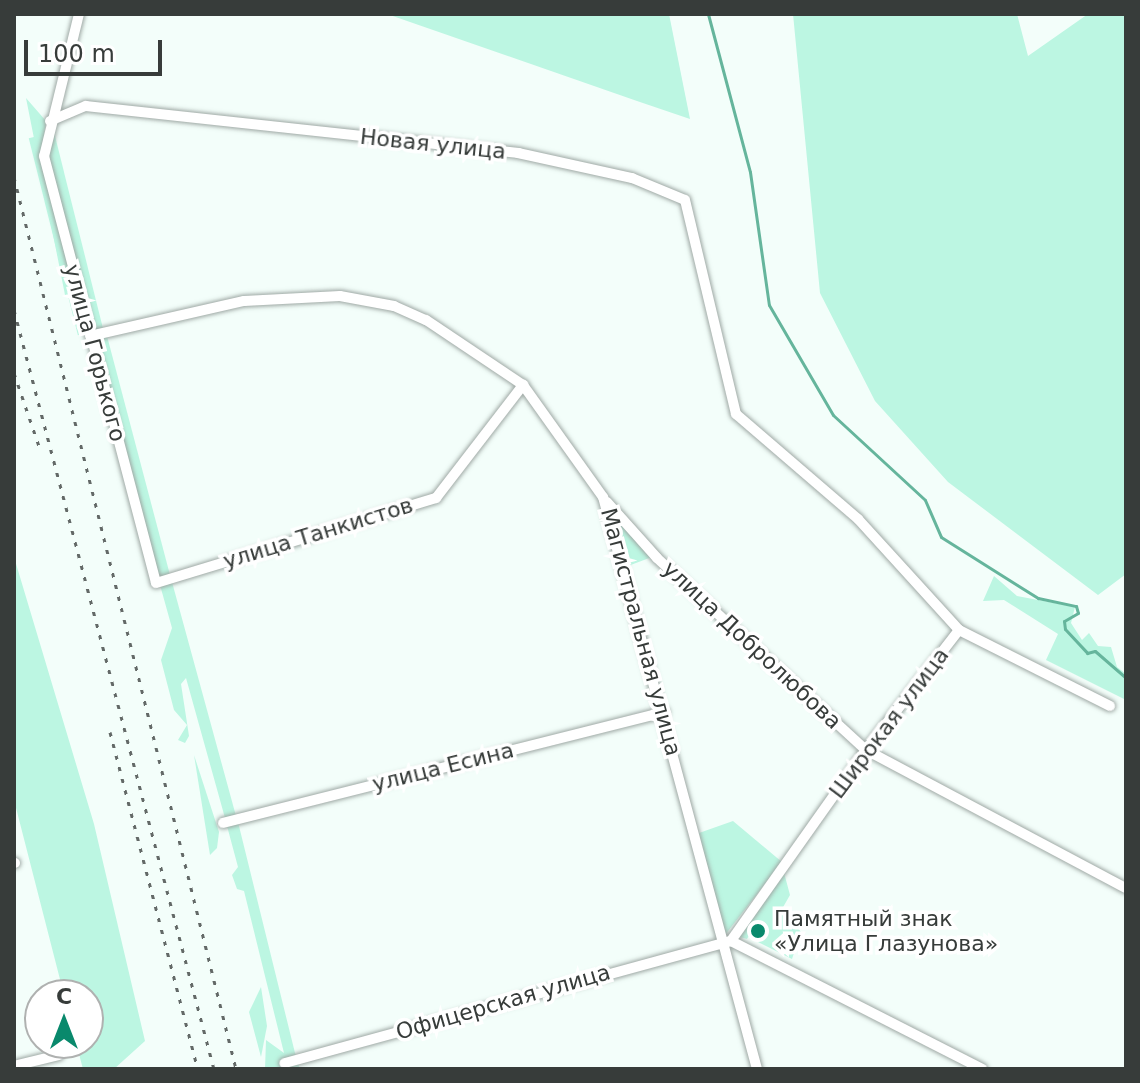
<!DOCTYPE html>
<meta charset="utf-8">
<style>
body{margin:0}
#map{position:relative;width:1140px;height:1083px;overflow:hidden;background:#f3fefa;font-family:"DejaVu Sans",sans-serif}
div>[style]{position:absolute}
.green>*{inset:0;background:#bcf6e2;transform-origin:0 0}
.stream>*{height:3px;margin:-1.5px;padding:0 1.5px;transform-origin:1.5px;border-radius:1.5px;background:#65b59c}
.roads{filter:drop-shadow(0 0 2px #9fa9a5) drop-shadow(0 0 2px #9fa9a5)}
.minor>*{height:10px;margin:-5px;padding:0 5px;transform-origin:5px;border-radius:5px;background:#fff}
.rail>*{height:3px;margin-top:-1.5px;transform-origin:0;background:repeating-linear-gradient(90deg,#636967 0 4px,transparent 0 12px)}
.dots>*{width:22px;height:22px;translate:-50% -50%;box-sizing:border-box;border:4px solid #fff;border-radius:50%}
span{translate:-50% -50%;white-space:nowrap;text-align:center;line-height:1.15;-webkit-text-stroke:7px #fff;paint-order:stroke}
.street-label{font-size:22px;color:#373c3a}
.poi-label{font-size:22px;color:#373c3a}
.left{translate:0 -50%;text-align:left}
.frame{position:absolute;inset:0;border:16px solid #373c3a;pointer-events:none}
.north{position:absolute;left:24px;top:979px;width:80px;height:80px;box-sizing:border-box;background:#fff;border:2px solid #afb1b0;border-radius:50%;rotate:0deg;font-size:22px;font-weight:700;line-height:32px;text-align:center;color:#373c3a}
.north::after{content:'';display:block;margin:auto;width:28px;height:36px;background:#09896c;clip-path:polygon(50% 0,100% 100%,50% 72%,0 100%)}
.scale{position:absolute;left:24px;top:40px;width:138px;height:36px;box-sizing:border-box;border:4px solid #373c3a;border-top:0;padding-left:10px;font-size:24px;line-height:28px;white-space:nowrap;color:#373c3a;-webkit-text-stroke:6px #fff;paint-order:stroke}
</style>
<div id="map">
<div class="green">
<div style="clip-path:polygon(387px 14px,669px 14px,690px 119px,637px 101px)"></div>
<div style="clip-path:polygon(793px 14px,1017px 14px,1028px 56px,1088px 14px,1126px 14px,1126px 574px,1098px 595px,948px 482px,875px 401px,820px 293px)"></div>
<div style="clip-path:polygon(26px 98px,46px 121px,41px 156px,78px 300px,65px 295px)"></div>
<div style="left:54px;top:132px;width:203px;height:26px;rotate:76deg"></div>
<div style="clip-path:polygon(107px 336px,170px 575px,159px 578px,94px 339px)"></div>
<div style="clip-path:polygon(611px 512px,652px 557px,628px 566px)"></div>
<div style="clip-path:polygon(14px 557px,94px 824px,145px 1041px,114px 1069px,83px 1069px,76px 1043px,88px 1043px,88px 995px,64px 995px,14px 800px)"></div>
<div style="clip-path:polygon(994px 576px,1017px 596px,1075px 607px,1071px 623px,1082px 640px,1089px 633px,1098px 646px,1111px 647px,1117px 667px,1126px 674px,1126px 700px,1046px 660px,1058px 634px,1004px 600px,983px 601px)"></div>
<div style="clip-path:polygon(172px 582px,236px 816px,225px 818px,186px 678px,181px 684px,189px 736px,185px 743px,178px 740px,187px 725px,174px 710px,161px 660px,172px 628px,160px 585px)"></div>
<div style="clip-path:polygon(194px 755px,219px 832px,217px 848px,210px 855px)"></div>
<div style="clip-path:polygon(733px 821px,782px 862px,725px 935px,699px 833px)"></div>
<div style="clip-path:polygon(238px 822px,296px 1057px,281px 1061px,282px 1068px,298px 1063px,300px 1069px,265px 1069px,266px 1040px,284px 1053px,244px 891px,237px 889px,232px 875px,238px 867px,227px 826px)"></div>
<div style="clip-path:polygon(783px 869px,790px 895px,782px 909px,801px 932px,792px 959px,758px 942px,765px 926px,756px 923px,747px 939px,737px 936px)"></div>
<div style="clip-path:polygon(261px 987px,267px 1026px,261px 1057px,249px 1012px)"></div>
</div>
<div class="stream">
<div style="left:708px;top:14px;width:163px;rotate:75.1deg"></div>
<div style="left:750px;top:172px;width:134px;rotate:81.9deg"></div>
<div style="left:769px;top:305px;width:127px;rotate:59.8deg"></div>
<div style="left:833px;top:415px;width:125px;rotate:42.7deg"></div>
<div style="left:925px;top:500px;width:40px;rotate:66.6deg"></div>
<div style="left:941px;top:537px;width:115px;rotate:32.2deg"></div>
<div style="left:1038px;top:598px;width:39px;rotate:12deg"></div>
<div style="left:1076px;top:606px;width:7px;rotate:74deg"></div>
<div style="left:1078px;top:613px;width:16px;rotate:150deg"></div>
<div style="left:1064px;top:621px;width:8px;rotate:83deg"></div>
<div style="left:1065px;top:629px;width:33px;rotate:47deg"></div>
<div style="left:1087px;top:653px;width:8px;rotate:-14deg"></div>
<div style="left:1095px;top:651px;width:41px;rotate:41.1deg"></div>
</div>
<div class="roads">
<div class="minor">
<div style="left:79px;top:14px;width:146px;rotate:103.8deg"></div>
<div style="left:44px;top:156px;width:441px;rotate:75.3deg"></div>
<div style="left:156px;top:583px;width:293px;rotate:-16.9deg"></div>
<div style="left:436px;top:498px;width:143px;rotate:-52.4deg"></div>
<div style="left:50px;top:121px;width:39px;rotate:-23deg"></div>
<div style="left:86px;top:106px;width:435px;rotate:6.2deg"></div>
<div style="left:518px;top:153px;width:117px;rotate:12.4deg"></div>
<div style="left:632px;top:178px;width:57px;rotate:22.5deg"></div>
<div style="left:685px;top:200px;width:220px;rotate:76.6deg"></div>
<div style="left:736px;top:414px;width:161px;rotate:40.7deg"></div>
<div style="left:858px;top:519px;width:150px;rotate:47.7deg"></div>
<div style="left:959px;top:630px;width:152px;rotate:127.8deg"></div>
<div style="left:866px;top:750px;width:234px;rotate:125.3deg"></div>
<div style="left:731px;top:941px;width:463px;rotate:164.7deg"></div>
<div style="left:90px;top:336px;width:158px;rotate:-12.8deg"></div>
<div style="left:244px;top:301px;width:96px;rotate:-3deg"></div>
<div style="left:340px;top:296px;width:55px;rotate:10.5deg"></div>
<div style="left:394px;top:306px;width:35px;rotate:24deg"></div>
<div style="left:426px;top:320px;width:117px;rotate:33.8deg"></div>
<div style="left:523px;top:385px;width:138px;rotate:54.5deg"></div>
<div style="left:603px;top:497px;width:592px;rotate:74.93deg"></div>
<div style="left:607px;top:502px;width:75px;rotate:48.2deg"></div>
<div style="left:657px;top:558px;width:284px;rotate:42.6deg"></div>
<div style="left:866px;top:750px;width:294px;rotate:28deg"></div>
<div style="left:959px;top:630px;width:169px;rotate:26.7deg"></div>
<div style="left:223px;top:823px;width:455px;rotate:-14.1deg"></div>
<div style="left:14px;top:863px;width:1px"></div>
<div style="left:731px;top:941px;width:282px;rotate:27deg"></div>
<div style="left:14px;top:1066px;width:46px;rotate:-13.7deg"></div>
</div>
</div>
<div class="rail">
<div style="left:14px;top:177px;width:919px;rotate:76.02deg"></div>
<div style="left:14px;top:310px;width:785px;rotate:75.24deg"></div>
<div style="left:14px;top:373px;width:83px;rotate:71.1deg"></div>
<div style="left:110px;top:732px;width:348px;rotate:75.4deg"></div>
</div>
<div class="dots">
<div style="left:758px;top:931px;background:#09896c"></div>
</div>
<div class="street-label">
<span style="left:433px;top:144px;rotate:6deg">Новая улица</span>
<span style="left:95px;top:353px;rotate:75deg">улица Горького</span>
<span style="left:318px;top:533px;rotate:-17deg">улица Танкистов</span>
<span style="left:641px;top:632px;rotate:75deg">Магистральная улица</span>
<span style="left:752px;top:645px;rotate:43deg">улица Добролюбова</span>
<span style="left:889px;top:723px;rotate:-53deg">Широкая улица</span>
<span style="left:443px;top:767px;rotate:-14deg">улица Есина</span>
<span style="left:503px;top:1002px;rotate:-16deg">Офицерская улица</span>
</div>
<div class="poi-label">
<span class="left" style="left:774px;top:931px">Памятный знак<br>«Улица Глазунова»</span>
</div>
<div class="frame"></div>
<div class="north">С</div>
<div class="scale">100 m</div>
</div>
